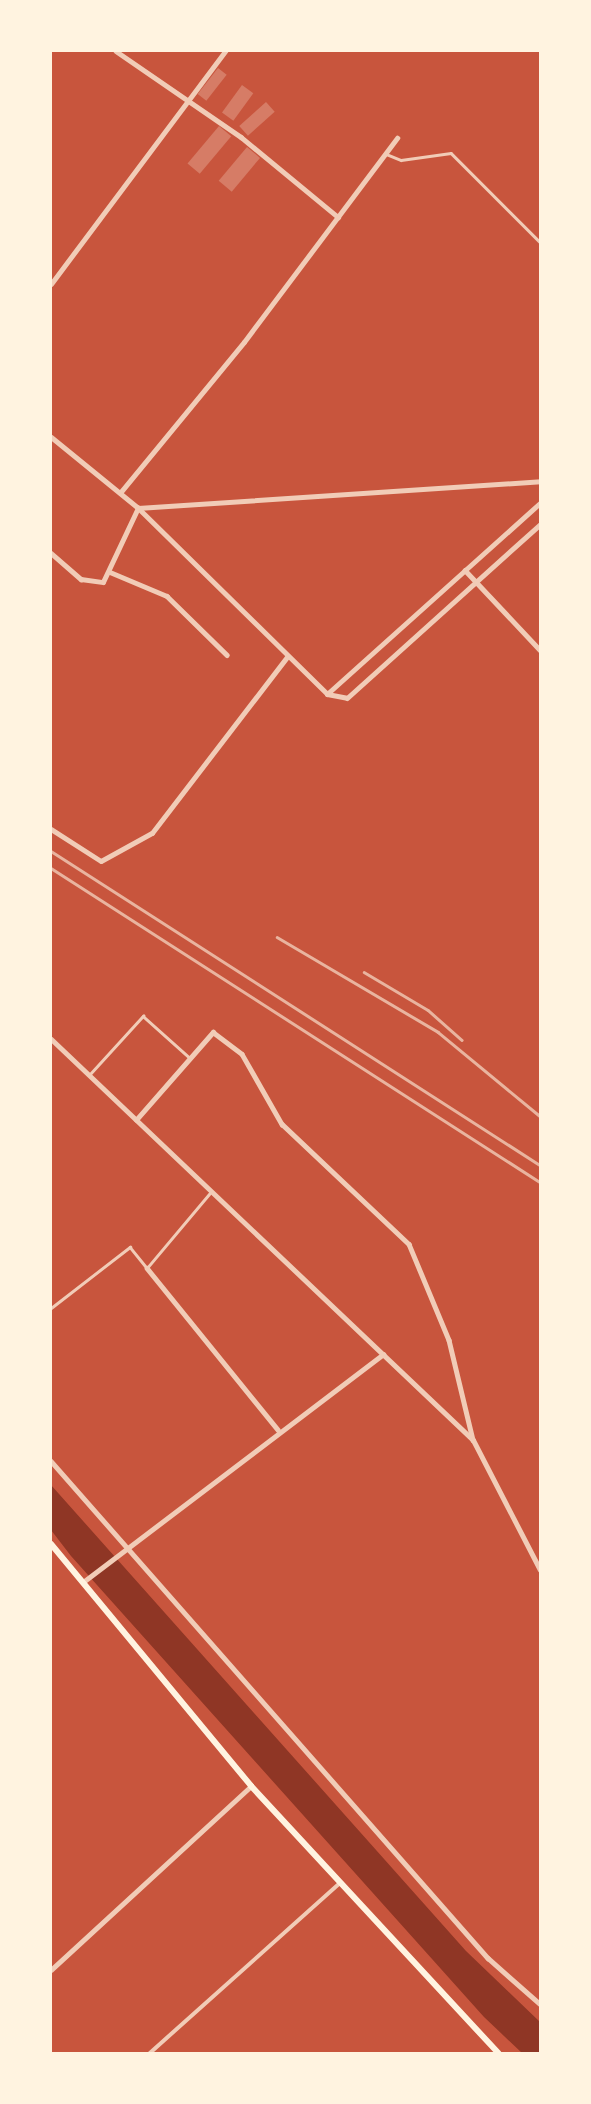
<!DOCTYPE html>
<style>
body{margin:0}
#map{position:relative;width:591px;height:2104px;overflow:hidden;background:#c8553d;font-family:Mulish,sans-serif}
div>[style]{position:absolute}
.water>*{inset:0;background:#8f3625}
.building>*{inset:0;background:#d67c66;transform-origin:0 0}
.service>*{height:2.5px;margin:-1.25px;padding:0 1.25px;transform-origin:1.25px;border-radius:1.25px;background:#f1ccb7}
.pedestrian>*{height:3.5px;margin:-1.75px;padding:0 1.75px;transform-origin:1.75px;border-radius:1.75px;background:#f1ccb7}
.minor>*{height:4.5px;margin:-2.25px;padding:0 2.25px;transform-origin:2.25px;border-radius:2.25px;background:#f1ccb7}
.tertiary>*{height:5px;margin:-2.5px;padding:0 2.5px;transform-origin:2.5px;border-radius:2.5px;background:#f1ccb7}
.secondary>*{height:6px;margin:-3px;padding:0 3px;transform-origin:3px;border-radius:3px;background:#fff3e0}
.rail>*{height:2.5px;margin:-1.25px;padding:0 1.25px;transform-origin:1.25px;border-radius:1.25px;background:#e9b49f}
span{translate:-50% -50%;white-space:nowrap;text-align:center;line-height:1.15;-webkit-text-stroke:6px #fff3e0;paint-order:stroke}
.frame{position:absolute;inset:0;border:52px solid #fff3e0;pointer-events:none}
</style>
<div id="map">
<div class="water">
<div style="clip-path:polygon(51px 1485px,466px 1951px,540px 2022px,540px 2053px,522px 2053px,484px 2017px,71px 1556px,51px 1530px)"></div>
</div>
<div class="building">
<div style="left:218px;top:68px;width:11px;height:33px;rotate:38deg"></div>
<div style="left:242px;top:85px;width:14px;height:34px;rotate:36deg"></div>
<div style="left:266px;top:102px;width:13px;height:36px;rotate:48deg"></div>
<div style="left:219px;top:126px;width:16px;height:49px;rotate:40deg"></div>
<div style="left:247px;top:147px;width:17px;height:44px;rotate:40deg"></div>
</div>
<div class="service">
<div style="left:386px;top:154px;width:16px;rotate:22deg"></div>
<div style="left:401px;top:160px;width:50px;rotate:-8deg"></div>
<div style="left:451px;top:153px;width:126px;rotate:45deg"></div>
<div style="left:90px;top:1074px;width:79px;rotate:-47.6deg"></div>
<div style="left:143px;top:1016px;width:62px;rotate:41.7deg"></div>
<div style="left:51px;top:1308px;width:100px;rotate:-37.7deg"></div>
<div style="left:130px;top:1247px;width:27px;rotate:51deg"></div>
<div style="left:147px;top:1268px;width:98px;rotate:-50deg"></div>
</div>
<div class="pedestrian">
<div style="left:150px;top:2053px;width:254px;rotate:-41.8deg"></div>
</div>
<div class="minor">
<div style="left:116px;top:51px;width:152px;rotate:34.5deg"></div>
<div style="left:241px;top:137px;width:126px;rotate:39.5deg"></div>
<div style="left:51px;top:284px;width:291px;rotate:-53.2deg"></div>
<div style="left:120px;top:493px;width:195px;rotate:-50.6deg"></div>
<div style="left:244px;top:342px;width:255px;rotate:-53.1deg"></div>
<div style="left:51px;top:553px;width:40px;rotate:41deg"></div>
<div style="left:81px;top:579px;width:22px;rotate:8deg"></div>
<div style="left:103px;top:582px;width:82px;rotate:-64.7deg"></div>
<div style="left:138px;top:508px;width:403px;rotate:-3.8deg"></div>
<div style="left:465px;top:570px;width:110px;rotate:46.8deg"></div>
<div style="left:110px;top:572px;width:62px;rotate:22.8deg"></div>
<div style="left:167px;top:596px;width:84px;rotate:44.5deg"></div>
<div style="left:51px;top:829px;width:59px;rotate:32.6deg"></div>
<div style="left:101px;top:861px;width:58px;rotate:-28.8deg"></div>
<div style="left:152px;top:833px;width:222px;rotate:-52.5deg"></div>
<div style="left:136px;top:1120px;width:117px;rotate:-48.8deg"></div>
<div style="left:213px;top:1032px;width:36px;rotate:37deg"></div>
<div style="left:242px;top:1054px;width:81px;rotate:60.3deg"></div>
<div style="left:282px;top:1124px;width:175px;rotate:43.4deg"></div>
<div style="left:409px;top:1244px;width:104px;rotate:67.4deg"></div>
<div style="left:449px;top:1340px;width:103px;rotate:76.5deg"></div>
<div style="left:147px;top:1268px;width:208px;rotate:51deg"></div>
<div style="left:51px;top:1461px;width:662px;rotate:48.68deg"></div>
<div style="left:488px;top:1958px;width:69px;rotate:41.5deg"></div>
<div style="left:51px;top:1970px;width:272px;rotate:-42.6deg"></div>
</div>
<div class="tertiary">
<div style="left:51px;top:437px;width:112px;rotate:39.2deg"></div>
<div style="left:138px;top:508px;width:265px;rotate:44.5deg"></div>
<div style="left:327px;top:694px;width:286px;rotate:-41.9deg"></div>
<div style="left:327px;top:694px;width:20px;rotate:11deg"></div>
<div style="left:347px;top:698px;width:260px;rotate:-42deg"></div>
<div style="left:51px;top:1039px;width:582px;rotate:43.54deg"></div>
<div style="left:473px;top:1440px;width:146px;rotate:62.7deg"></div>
<div style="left:83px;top:1582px;width:377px;rotate:-37.2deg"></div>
</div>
<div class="secondary">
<div style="left:51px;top:1544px;width:314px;rotate:50.4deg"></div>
<div style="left:251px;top:1786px;width:364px;rotate:47.2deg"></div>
</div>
<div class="rail">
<div style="left:51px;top:851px;width:581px;rotate:32.71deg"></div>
<div style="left:51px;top:868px;width:581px;rotate:32.71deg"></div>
<div style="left:277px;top:937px;width:187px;rotate:30.5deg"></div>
<div style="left:438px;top:1032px;width:132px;rotate:39.5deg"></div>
<div style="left:364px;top:972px;width:74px;rotate:30.7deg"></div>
<div style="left:428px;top:1010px;width:45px;rotate:41.4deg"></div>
</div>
<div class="frame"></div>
</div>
